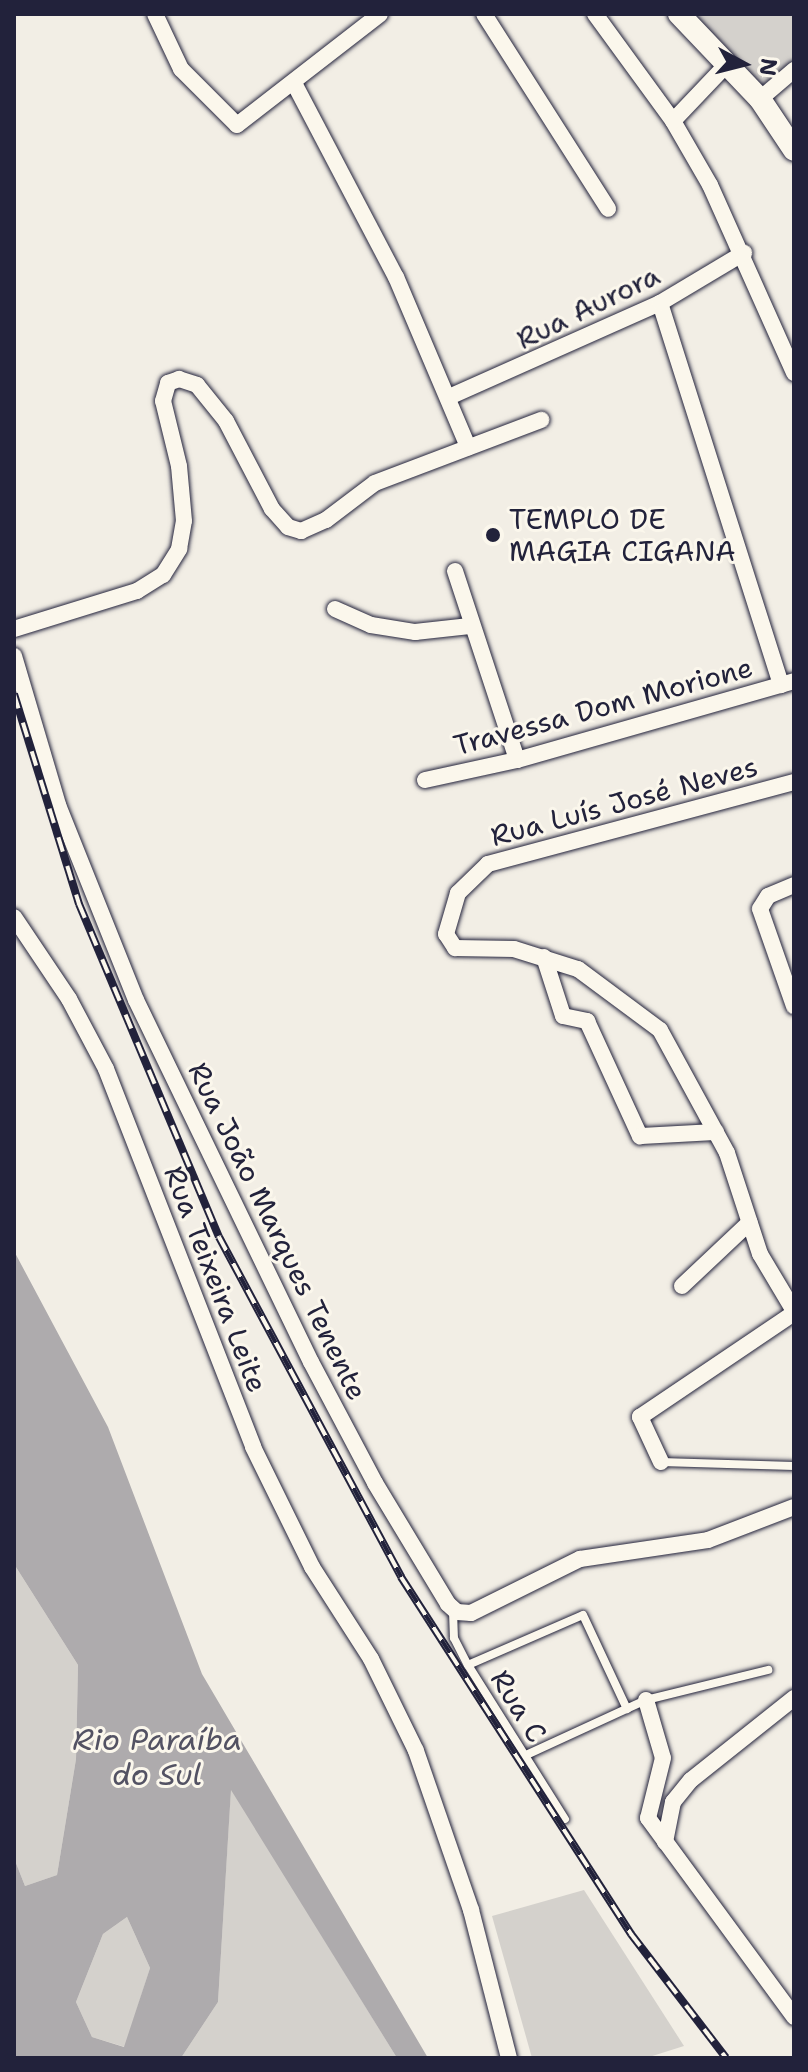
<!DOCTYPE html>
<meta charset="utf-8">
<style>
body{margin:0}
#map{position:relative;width:808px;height:2072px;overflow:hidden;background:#f2eee5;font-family:"Shantell Sans",sans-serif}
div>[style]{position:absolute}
.green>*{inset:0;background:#d4d1cc}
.water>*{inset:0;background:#aeabad}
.roads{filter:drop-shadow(0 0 2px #22223b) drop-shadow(0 0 2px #22223b)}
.lane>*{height:8px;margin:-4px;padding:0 4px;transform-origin:4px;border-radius:4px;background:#fbf7ec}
.street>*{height:16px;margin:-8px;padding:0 8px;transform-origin:8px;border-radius:8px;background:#fbf7ec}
.secondary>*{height:22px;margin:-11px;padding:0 11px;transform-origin:11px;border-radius:11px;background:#fbf7ec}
.rail>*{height:8px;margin-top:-4px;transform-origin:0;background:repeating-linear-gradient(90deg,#fbf7ec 0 15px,#22223b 0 30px);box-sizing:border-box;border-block:2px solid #22223b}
.dots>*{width:22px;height:22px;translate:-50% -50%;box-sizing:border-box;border:4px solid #fbf7ec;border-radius:50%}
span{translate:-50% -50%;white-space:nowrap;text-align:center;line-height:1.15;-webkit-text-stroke:6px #fbf7ec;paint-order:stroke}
.street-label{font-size:28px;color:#22223b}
.poi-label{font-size:28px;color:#22223b}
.left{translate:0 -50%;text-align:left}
.water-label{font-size:30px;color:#535263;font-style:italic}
.frame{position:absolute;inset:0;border:16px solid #22223b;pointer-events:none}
.north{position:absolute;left:704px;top:24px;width:80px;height:80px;-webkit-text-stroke:6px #fbf7ec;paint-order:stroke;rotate:97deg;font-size:22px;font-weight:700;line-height:32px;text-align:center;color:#22223b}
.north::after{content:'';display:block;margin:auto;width:28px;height:36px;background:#22223b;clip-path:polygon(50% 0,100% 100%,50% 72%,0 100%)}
</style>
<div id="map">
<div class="green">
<div style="clip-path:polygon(678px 14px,794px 14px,794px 61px,752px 93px)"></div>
<div style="clip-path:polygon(14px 1564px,78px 1665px,76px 1759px,57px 1875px,25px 1886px,14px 1858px)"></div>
<div style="clip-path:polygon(231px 1788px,397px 2058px,181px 2058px,218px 2002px)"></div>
<div style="clip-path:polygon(584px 1890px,684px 2046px,646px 2058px,532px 2058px,492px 1916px)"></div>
<div style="clip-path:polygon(127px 1917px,150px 1968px,125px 2047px,92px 2037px,76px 2002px,103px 1934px)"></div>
</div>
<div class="water">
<div style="clip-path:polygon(evenodd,14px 1251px,108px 1427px,202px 1674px,428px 2058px,397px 2058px,231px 1790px,218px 2002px,181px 2058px,14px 2058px,14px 1858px,25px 1886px,57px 1875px,76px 1759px,78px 1665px,14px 1564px,14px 1251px,127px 1917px,150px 1968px,124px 2047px,92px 2037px,76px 2002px,103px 1934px,127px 1917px)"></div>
</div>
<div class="roads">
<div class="lane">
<div style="left:661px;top:1462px;width:133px;rotate:1.7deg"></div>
<div style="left:453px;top:1611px;width:27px;rotate:88deg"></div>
<div style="left:454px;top:1638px;width:30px;rotate:63deg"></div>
<div style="left:468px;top:1665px;width:182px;rotate:57.8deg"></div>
<div style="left:468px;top:1665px;width:125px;rotate:-23.5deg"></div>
<div style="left:583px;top:1615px;width:104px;rotate:64.9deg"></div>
<div style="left:524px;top:1756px;width:134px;rotate:-24.7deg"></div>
<div style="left:646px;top:1700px;width:126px;rotate:-13.8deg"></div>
</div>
<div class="street">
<div style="left:155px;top:14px;width:61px;rotate:64.7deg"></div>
<div style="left:181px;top:69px;width:79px;rotate:45deg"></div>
<div style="left:237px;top:125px;width:181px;rotate:-37.8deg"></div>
<div style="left:484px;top:14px;width:231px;rotate:57.5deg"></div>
<div style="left:595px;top:14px;width:132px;rotate:53.9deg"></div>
<div style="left:673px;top:121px;width:74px;rotate:60deg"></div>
<div style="left:710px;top:185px;width:206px;rotate:65.9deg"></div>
<div style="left:294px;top:83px;width:219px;rotate:62.3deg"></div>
<div style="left:396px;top:277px;width:185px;rotate:67deg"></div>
<div style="left:760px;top:99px;width:45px;rotate:-40.5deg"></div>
<div style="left:673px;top:121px;width:79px;rotate:-46.5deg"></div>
<div style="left:660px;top:303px;width:401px;rotate:72.4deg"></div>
<div style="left:449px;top:397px;width:231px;rotate:-24deg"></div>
<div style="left:660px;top:303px;width:98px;rotate:-30.8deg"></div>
<div style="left:455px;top:571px;width:199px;rotate:71.8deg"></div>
<div style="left:335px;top:609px;width:39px;rotate:24deg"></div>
<div style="left:371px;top:625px;width:45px;rotate:9deg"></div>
<div style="left:415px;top:632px;width:55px;rotate:-6.2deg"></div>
<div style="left:14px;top:629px;width:129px;rotate:-17.2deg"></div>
<div style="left:137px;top:591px;width:31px;rotate:-32deg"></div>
<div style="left:163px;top:575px;width:31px;rotate:-58deg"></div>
<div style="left:179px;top:549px;width:28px;rotate:-80deg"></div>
<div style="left:184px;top:521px;width:55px;rotate:-95.2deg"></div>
<div style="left:179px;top:466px;width:67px;rotate:-103.8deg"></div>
<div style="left:163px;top:401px;width:19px;rotate:-74deg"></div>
<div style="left:168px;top:383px;width:12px;rotate:-20deg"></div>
<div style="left:179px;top:379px;width:19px;rotate:18deg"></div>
<div style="left:197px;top:385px;width:46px;rotate:51.1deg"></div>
<div style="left:226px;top:421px;width:99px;rotate:62.4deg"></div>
<div style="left:272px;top:509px;width:24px;rotate:48deg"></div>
<div style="left:288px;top:527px;width:14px;rotate:17deg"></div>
<div style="left:301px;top:531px;width:27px;rotate:-24deg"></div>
<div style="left:326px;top:520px;width:61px;rotate:-37.1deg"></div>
<div style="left:375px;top:483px;width:178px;rotate:-20.8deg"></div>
<div style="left:14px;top:656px;width:155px;rotate:73.5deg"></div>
<div style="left:58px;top:805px;width:210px;rotate:68.2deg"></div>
<div style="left:136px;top:1000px;width:402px;rotate:64.2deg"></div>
<div style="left:311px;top:1362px;width:137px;rotate:62.1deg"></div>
<div style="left:375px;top:1483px;width:141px;rotate:58.9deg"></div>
<div style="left:448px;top:1604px;width:12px;rotate:42deg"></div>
<div style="left:457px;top:1612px;width:14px;rotate:4deg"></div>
<div style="left:471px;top:1613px;width:122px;rotate:-26.4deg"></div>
<div style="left:580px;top:1559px;width:129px;rotate:-8.4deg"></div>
<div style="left:708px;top:1540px;width:92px;rotate:-21deg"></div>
<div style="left:425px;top:780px;width:94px;rotate:-12.3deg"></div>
<div style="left:517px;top:760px;width:288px;rotate:-15.9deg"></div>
<div style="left:794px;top:782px;width:317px;rotate:165deg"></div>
<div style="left:488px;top:864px;width:42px;rotate:136deg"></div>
<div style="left:458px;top:893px;width:43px;rotate:106.3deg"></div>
<div style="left:446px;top:934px;width:17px;rotate:57deg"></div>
<div style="left:455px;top:948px;width:59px;rotate:1deg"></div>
<div style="left:514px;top:949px;width:67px;rotate:17.4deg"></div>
<div style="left:578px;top:969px;width:102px;rotate:36.6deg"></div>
<div style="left:660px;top:1030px;width:140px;rotate:61.4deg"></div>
<div style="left:727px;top:1153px;width:106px;rotate:71.9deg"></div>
<div style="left:760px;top:1254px;width:66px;rotate:59.2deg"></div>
<div style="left:794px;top:885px;width:28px;rotate:157deg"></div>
<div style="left:768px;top:896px;width:15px;rotate:122deg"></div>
<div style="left:760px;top:909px;width:103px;rotate:70.7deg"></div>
<div style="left:14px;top:917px;width:99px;rotate:56.1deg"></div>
<div style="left:69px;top:999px;width:79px;rotate:62.1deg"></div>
<div style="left:106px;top:1069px;width:406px;rotate:68.7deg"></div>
<div style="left:253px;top:1447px;width:134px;rotate:63.8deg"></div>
<div style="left:312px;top:1567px;width:109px;rotate:57.3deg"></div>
<div style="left:371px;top:1659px;width:102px;rotate:63.9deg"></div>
<div style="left:416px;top:1751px;width:168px;rotate:70.9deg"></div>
<div style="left:471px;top:1910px;width:153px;rotate:75.6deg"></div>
<div style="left:544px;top:957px;width:62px;rotate:72.1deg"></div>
<div style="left:563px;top:1016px;width:25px;rotate:12deg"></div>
<div style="left:587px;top:1021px;width:127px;rotate:65.3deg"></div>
<div style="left:640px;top:1136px;width:76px;rotate:-3deg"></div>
<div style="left:682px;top:1286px;width:93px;rotate:-43.3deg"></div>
<div style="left:661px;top:1462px;width:50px;rotate:-115deg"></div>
<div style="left:640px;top:1417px;width:186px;rotate:-34deg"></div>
<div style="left:646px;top:1700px;width:60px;rotate:73.7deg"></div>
<div style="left:663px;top:1758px;width:62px;rotate:104deg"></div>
<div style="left:648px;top:1818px;width:247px;rotate:53.7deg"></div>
<div style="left:665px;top:1842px;width:41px;rotate:-78.7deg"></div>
<div style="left:673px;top:1802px;width:28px;rotate:-51deg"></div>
<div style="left:691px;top:1780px;width:132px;rotate:-38.5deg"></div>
</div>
<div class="secondary">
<div style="left:679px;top:14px;width:117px;rotate:46.4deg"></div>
<div style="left:760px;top:99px;width:61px;rotate:56.3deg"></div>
</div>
</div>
<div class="rail">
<div style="left:14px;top:694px;width:220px;rotate:72.8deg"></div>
<div style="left:79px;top:904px;width:361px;rotate:67.2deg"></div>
<div style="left:219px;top:1237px;width:386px;rotate:61.8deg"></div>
<div style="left:401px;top:1577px;width:425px;rotate:57.2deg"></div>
<div style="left:631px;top:1934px;width:156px;rotate:52.5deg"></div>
</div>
<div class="dots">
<div style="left:493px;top:535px;background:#22223b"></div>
</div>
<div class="street-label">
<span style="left:588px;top:307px;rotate:-26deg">Rua Aurora</span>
<span style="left:603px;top:706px;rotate:-15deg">Travessa Dom Morione</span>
<span style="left:624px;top:801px;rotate:-15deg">Rua Luís José Neves</span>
<span style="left:278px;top:1231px;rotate:64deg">Rua João Marques Tenente</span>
<span style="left:216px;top:1279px;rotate:69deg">Rua Teixeira Leite</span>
<span style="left:519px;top:1706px;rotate:58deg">Rua C</span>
</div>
<div class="poi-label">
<span class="left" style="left:509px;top:535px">TEMPLO DE<br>MAGIA CIGANA</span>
</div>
<div class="water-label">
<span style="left:157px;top:1757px">Rio Paraíba<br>do Sul</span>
</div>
<div class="frame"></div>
<div class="north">N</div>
</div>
